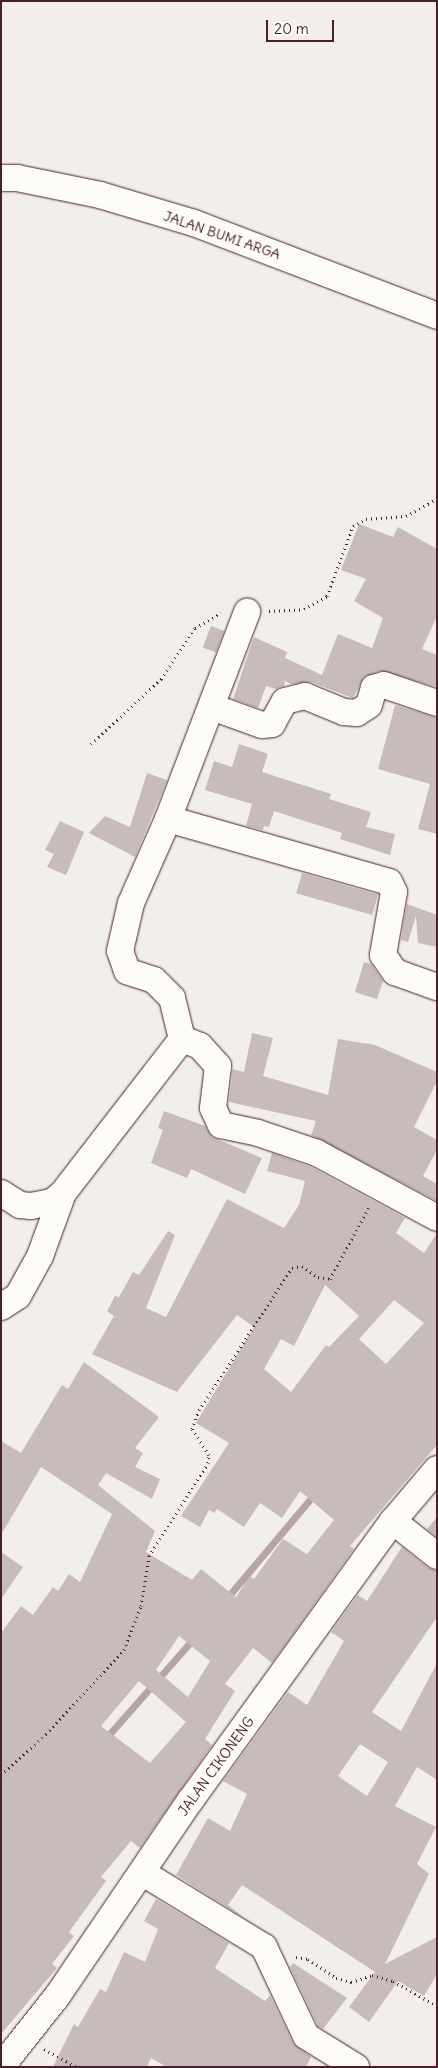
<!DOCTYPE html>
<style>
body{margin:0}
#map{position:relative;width:438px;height:2068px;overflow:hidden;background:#f2efeb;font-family:Delius,sans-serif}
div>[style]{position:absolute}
.stream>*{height:7px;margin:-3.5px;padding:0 3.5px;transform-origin:3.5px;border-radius:3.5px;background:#b7a5a6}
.building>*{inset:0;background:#c8bbbb;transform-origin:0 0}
.path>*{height:3px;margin-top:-1.5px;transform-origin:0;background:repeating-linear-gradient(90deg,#4a1f2b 0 1px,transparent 0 5px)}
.roads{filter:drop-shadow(0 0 1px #4a1f2b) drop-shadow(0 0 1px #4a1f2b)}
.minor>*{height:26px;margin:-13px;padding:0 13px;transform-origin:13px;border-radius:13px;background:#fdfcf7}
span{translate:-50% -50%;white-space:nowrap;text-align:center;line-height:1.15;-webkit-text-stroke:4.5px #fdfcf7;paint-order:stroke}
.street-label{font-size:14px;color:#4a1f2b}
.frame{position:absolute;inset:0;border:2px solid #4a1f2b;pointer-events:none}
.scale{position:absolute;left:266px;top:20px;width:68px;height:22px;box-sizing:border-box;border:2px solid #4a1f2b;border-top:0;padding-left:6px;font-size:15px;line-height:18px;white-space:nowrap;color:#4a1f2b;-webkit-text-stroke:4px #fdfcf7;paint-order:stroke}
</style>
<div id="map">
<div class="stream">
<div style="left:226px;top:1599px;width:140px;rotate:-49.9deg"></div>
<div style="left:105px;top:1739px;width:135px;rotate:-48.6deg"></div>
</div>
<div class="building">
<div style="clip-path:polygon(359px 524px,393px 537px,398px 527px,437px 549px,437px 616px,422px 649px,437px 655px,437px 687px,380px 671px,364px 677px,353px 698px,311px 682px,291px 684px,285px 681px,284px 686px,276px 689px,266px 686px,258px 708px,233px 699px,254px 637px,287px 652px,285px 658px,322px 675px,338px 634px,372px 648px,383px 618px,354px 601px,366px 579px,341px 570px)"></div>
<div style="left:211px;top:626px;width:14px;height:23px;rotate:21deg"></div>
<div style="clip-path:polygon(395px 705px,437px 718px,437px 834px,418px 829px,430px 784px,378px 769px)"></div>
<div style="clip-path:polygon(239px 744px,268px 754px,262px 772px,331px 794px,329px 799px,371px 812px,366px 827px,395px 834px,390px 855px,340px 839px,342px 833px,274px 811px,269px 827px,264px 826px,263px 830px,246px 826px,252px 804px,205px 790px,214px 761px,232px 767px)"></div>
<div style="clip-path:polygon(147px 773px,167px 780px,135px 857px,89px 833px,105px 816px,130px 827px)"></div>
<div style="clip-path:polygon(60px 821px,84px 832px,66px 875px,47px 867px,54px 854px,45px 850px)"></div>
<div style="left:302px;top:873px;width:79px;height:21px;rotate:16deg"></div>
<div style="clip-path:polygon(407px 904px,437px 915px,437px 947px,418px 943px,416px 916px,408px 942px,401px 940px)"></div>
<div style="clip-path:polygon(364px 962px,371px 964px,383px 981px,377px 999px,355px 992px)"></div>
<div style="clip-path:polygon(252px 1033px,273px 1038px,263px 1076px,328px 1095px,338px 1039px,375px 1045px,437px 1072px,437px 1081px,414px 1127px,437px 1140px,437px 1150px,423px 1176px,437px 1184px,437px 1201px,311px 1135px,316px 1121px,229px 1102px,233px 1069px,244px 1072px)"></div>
<div style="clip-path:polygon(164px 1111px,205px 1126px,212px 1137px,262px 1158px,245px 1194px,191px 1169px,187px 1178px,151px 1163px,163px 1130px,158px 1128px)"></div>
<div style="clip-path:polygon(evenodd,272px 1153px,311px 1167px,405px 1218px,396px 1233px,424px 1253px,437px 1233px,437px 1445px,350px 1546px,354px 1549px,272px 1663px,253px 1648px,225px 1684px,235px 1691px,205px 1739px,212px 1745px,140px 1848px,131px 1841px,101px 1877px,106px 1881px,69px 1932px,74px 1936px,52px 1964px,57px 1968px,1px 2034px,1px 1633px,21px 1606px,33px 1615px,53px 1587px,58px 1591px,69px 1574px,80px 1582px,112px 1514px,41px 1467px,1px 1535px,1px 1441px,21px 1453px,62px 1385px,68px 1389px,84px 1362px,159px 1417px,135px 1448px,143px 1453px,135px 1467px,160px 1479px,152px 1499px,106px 1473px,98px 1485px,155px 1531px,146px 1552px,192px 1580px,201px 1569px,236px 1597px,250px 1576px,254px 1579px,283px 1539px,307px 1554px,334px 1520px,300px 1491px,282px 1518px,260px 1503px,244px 1527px,217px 1509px,214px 1513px,209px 1510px,200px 1527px,181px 1516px,229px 1443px,196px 1423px,254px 1327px,237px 1315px,177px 1392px,92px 1354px,114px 1316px,107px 1311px,115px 1296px,119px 1297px,133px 1272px,139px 1275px,168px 1231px,175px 1235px,146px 1308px,166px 1317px,227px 1199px,284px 1228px,299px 1205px,305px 1181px,267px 1171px,272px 1153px,325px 1285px,359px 1316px,329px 1347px,326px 1345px,291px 1392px,264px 1369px,281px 1339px,294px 1346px,325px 1285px,272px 1153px,394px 1300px,424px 1323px,386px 1364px,359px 1339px,394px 1300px,272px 1153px,179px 1636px,210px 1661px,188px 1697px,156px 1670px,179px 1636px,272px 1153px,139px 1681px,186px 1722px,150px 1763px,101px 1726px,139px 1681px)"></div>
<div style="clip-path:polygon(437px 1517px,437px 1537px,427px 1529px)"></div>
<div style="clip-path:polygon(evenodd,402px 1547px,428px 1568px,437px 1571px,437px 1617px,372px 1712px,401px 1731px,437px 1663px,437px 1780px,417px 1767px,395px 1806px,436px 1827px,417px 1864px,429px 1874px,385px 1964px,437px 1937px,437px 1974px,424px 1996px,398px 1981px,369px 2022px,349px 2007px,375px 1972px,242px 1885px,228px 1905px,243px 1917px,176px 1875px,208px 1818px,230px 1831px,247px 1794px,223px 1781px,288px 1692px,307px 1705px,344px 1641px,331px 1632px,358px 1595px,367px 1601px,402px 1547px,360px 1744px,388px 1762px,367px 1796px,338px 1776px,360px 1744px)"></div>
<div style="clip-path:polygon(1px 1552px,23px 1567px,1px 1599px)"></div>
<div style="clip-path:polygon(156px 1899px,229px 1943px,215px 1968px,265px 2001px,270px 1995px,293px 2043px,311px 2057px,306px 2067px,167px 2067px,151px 2058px,147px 2067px,53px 2067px,74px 2024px,78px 2027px,100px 1989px,106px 1992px,124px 1952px,145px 1962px,158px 1929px,144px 1921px)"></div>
<div style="clip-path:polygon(293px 1963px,347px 1998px,323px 2029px,318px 2026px,290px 1967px)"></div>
</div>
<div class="path">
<div style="left:269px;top:611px;width:35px;rotate:-3deg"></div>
<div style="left:304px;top:609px;width:26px;rotate:-29deg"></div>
<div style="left:327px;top:596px;width:75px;rotate:-69.6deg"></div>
<div style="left:353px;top:526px;width:15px;rotate:-28deg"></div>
<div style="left:366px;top:519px;width:40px;rotate:-4.3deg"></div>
<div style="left:406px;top:516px;width:35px;rotate:-29deg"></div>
<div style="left:91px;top:744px;width:96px;rotate:-42.9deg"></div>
<div style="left:161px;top:679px;width:61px;rotate:-56.3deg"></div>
<div style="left:195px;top:628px;width:30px;rotate:-30deg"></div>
<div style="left:1px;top:1775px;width:61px;rotate:-42.3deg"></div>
<div style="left:46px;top:1734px;width:115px;rotate:-47.1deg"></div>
<div style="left:124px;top:1650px;width:47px;rotate:-68.9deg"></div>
<div style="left:141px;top:1606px;width:51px;rotate:-80.9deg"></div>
<div style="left:149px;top:1556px;width:110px;rotate:-57.6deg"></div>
<div style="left:208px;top:1463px;width:8px;rotate:-83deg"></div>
<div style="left:209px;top:1455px;width:31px;rotate:-123deg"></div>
<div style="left:192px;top:1429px;width:20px;rotate:-70deg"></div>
<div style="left:199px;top:1410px;width:170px;rotate:-56.8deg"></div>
<div style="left:292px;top:1268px;width:10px;rotate:-11deg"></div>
<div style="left:302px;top:1266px;width:19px;rotate:35deg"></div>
<div style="left:318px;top:1277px;width:12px;rotate:9deg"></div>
<div style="left:330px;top:1279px;width:82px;rotate:-61.6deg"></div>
<div style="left:296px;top:1957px;width:12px;rotate:9deg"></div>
<div style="left:308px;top:1959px;width:34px;rotate:34deg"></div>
<div style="left:336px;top:1978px;width:16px;rotate:15deg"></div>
<div style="left:351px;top:1982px;width:22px;rotate:-18deg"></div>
<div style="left:372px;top:1975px;width:22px;rotate:16deg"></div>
<div style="left:393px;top:1981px;width:51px;rotate:29.6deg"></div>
<div style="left:44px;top:2049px;width:38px;rotate:29deg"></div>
</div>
<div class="roads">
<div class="minor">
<div style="left:1px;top:178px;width:16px"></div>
<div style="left:17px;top:178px;width:85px;rotate:11.6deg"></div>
<div style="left:100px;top:195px;width:98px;rotate:16.6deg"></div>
<div style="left:194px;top:223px;width:260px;rotate:20.9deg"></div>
<div style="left:212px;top:707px;width:53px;rotate:19.8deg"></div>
<div style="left:262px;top:725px;width:10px;rotate:-6deg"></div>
<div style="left:272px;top:724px;width:26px;rotate:-61deg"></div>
<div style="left:285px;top:701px;width:21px;rotate:-14deg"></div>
<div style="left:305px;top:696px;width:42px;rotate:22.3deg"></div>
<div style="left:344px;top:712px;width:13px;rotate:4deg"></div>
<div style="left:357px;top:713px;width:14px;rotate:-34deg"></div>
<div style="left:369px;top:705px;width:18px;rotate:-74deg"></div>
<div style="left:374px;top:688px;width:10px;rotate:-17deg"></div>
<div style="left:384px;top:685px;width:56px;rotate:18.8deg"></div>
<div style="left:168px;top:819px;width:230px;rotate:15.9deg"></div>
<div style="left:389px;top:882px;width:11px;rotate:63deg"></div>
<div style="left:394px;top:892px;width:64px;rotate:99.9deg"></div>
<div style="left:383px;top:955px;width:21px;rotate:55deg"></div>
<div style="left:395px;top:972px;width:45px;rotate:19.7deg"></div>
<div style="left:182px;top:1039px;width:19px;rotate:21deg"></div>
<div style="left:200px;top:1046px;width:27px;rotate:48deg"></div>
<div style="left:218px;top:1066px;width:42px;rotate:96.8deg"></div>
<div style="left:213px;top:1108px;width:19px;rotate:65deg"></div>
<div style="left:221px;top:1125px;width:38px;rotate:12deg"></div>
<div style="left:258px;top:1133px;width:62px;rotate:18.7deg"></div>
<div style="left:317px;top:1153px;width:136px;rotate:28.4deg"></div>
<div style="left:1px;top:1193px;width:22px;rotate:32deg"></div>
<div style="left:20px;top:1205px;width:11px;rotate:5deg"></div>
<div style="left:31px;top:1206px;width:21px;rotate:-11deg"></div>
<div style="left:52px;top:1202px;width:14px;rotate:-39deg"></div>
<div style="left:63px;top:1193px;width:195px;rotate:-52.3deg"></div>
<div style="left:182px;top:1039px;width:42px;rotate:-103.7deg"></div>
<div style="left:172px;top:998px;width:25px;rotate:-135deg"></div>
<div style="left:154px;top:980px;width:28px;rotate:-162deg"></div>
<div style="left:127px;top:971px;width:21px;rotate:-109deg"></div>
<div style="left:120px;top:951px;width:49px;rotate:-77.1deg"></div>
<div style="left:131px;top:903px;width:92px;rotate:-66.2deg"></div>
<div style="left:168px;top:819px;width:222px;rotate:-69.1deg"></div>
<div style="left:1px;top:1307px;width:20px;rotate:-33deg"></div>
<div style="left:18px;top:1296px;width:46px;rotate:-61.2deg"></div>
<div style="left:40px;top:1256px;width:67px;rotate:-69.9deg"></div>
<div style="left:393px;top:1521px;width:56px;rotate:38.5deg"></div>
<div style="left:143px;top:1873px;width:142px;rotate:31.4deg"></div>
<div style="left:264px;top:1947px;width:98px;rotate:64.7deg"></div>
<div style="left:306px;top:2036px;width:59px;rotate:31.8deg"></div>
<div style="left:1px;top:2067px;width:92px;rotate:-51.6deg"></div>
<div style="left:58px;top:1995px;width:235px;rotate:-55.8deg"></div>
<div style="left:190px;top:1801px;width:346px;rotate:-54.1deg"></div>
<div style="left:393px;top:1521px;width:68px;rotate:-49.8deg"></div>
</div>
</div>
<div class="street-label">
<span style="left:222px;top:235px;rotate:19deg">JALAN BUMI ARGA</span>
<span style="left:216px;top:1766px;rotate:-54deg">JALAN CIKONENG</span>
</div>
<div class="frame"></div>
<div class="scale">20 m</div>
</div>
